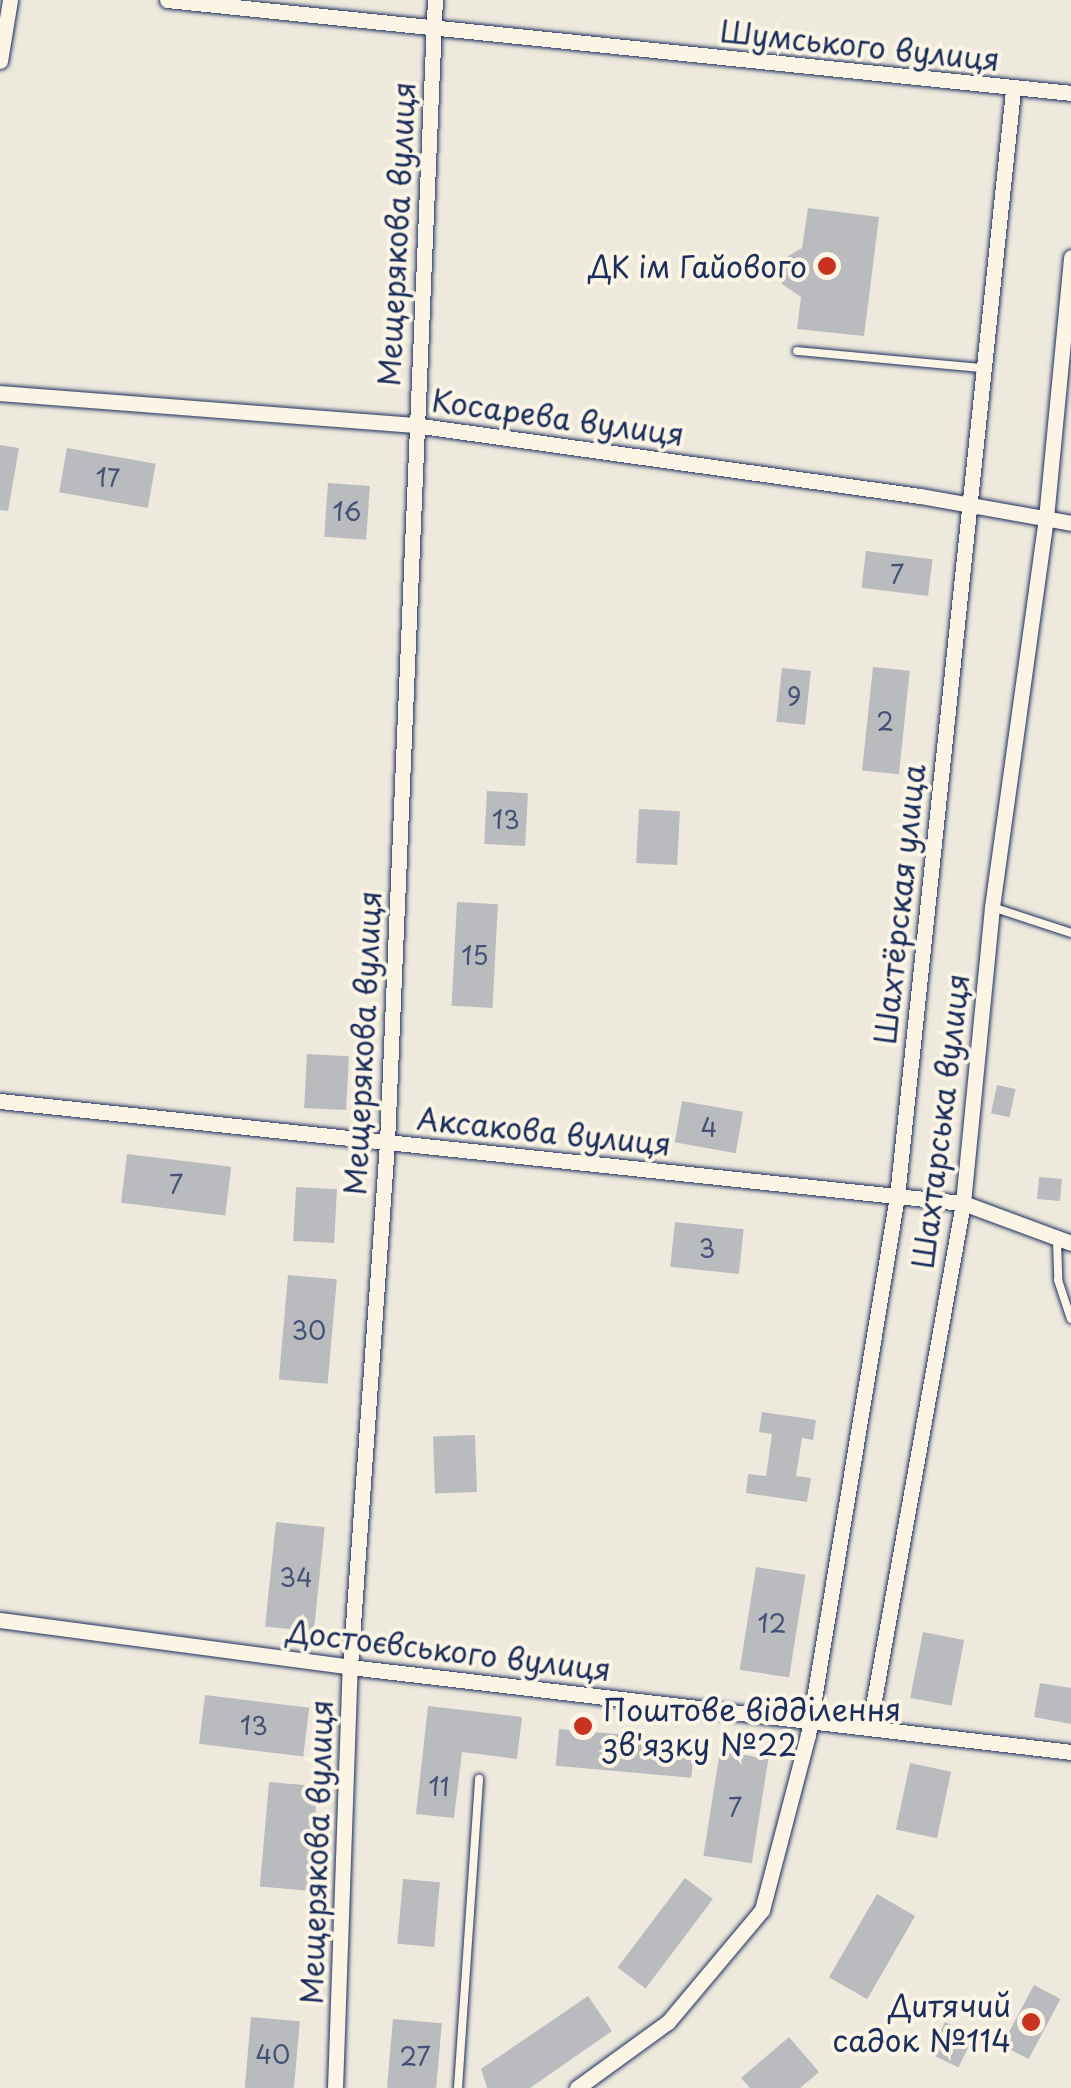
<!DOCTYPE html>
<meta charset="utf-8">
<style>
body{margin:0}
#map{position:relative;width:1071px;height:2088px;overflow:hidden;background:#eee9dd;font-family:"Playpen Sans",sans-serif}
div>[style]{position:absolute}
.building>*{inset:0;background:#babbbe;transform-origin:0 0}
.roads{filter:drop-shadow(0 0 2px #1b2f5e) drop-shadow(0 0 2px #1b2f5e)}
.lane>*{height:8px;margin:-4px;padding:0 4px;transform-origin:4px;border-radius:4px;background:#fcf5e5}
.street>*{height:15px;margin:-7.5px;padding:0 7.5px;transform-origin:7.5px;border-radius:7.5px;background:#fcf5e5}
.dots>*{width:28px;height:28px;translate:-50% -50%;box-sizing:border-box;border:5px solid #fcf5e5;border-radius:50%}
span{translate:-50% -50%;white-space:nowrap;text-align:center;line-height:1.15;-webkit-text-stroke:8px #fcf5e5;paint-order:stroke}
.number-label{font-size:25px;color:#435276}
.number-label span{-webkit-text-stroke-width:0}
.street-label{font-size:30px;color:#1b2f5e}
.poi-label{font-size:30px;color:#1b2f5e}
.right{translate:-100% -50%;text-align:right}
.left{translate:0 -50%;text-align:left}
</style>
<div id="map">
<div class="building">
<div style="clip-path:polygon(808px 208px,879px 217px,864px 336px,797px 329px,801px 297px,782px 284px,780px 272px,783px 259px,802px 248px)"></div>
<div style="clip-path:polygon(0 445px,19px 448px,8px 511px,0 510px)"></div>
<div style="left:67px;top:448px;width:90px;height:45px;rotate:10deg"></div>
<div style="left:328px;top:483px;width:42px;height:54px;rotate:4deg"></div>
<div style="left:866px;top:551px;width:67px;height:37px;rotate:7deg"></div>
<div style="left:873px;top:667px;width:37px;height:104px;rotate:6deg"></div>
<div style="left:782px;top:668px;width:29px;height:54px;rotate:6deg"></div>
<div style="left:487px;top:791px;width:41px;height:53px;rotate:3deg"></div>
<div style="left:639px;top:809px;width:41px;height:54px;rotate:3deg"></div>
<div style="left:457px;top:902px;width:41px;height:104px;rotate:3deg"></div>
<div style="left:307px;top:1054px;width:42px;height:54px;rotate:3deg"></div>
<div style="left:997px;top:1085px;width:19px;height:29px;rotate:12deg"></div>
<div style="left:682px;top:1101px;width:62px;height:42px;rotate:10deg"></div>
<div style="left:127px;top:1154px;width:105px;height:49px;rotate:7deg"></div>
<div style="left:1039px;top:1177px;width:23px;height:22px;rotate:5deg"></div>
<div style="left:296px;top:1187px;width:41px;height:54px;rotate:3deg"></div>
<div style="left:675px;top:1222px;width:69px;height:45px;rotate:6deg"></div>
<div style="left:288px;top:1275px;width:49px;height:105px;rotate:5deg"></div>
<div style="clip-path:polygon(762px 1412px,816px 1420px,813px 1440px,802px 1438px,796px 1476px,811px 1478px,807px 1502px,746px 1493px,748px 1474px,766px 1476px,772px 1434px,759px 1432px)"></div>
<div style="left:475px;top:1435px;width:57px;height:42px;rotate:88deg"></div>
<div style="left:276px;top:1522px;width:49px;height:105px;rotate:6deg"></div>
<div style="left:756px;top:1567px;width:50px;height:104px;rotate:9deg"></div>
<div style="left:923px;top:1632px;width:42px;height:67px;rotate:11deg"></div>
<div style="clip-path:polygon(1040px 1683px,1071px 1688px,1071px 1724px,1034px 1717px)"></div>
<div style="left:205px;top:1695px;width:105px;height:49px;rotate:7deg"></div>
<div style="clip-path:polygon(428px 1706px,522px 1717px,517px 1759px,462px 1752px,454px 1818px,416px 1814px)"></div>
<div style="left:559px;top:1729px;width:136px;height:37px;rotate:5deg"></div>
<div style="left:720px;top:1751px;width:49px;height:106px;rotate:9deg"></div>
<div style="left:910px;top:1763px;width:42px;height:68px;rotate:12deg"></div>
<div style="left:269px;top:1782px;width:49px;height:105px;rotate:5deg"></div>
<div style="left:685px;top:1878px;width:35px;height:112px;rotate:37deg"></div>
<div style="left:403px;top:1879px;width:37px;height:65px;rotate:5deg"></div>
<div style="left:877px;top:1894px;width:44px;height:96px;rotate:30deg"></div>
<div style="left:1034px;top:1985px;width:30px;height:68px;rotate:28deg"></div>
<div style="clip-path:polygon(588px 1996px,612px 2031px,530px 2088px,487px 2088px,481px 2069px)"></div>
<div style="left:251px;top:2017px;width:49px;height:71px;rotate:5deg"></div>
<div style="left:393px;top:2019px;width:49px;height:69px;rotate:5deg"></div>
<div style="left:945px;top:2022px;width:32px;height:35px;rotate:26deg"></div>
<div style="clip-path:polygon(789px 2037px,819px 2072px,800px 2088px,750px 2088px,741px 2078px)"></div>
</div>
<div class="roads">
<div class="lane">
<div style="left:797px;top:351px;width:186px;rotate:5.3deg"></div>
<div style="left:992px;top:907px;width:83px;rotate:18.2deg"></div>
<div style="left:1057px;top:1242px;width:38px;rotate:88deg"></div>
<div style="left:1058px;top:1280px;width:41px;rotate:71.6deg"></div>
<div style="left:458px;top:2088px;width:310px;rotate:-86.1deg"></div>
</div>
<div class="street">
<div style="left:167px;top:0;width:909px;rotate:5.87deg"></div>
<div style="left:0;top:61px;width:62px;rotate:-80.7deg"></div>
<div style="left:0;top:393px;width:415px;rotate:4.4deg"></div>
<div style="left:414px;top:425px;width:511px;rotate:7.99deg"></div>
<div style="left:920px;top:496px;width:153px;rotate:10.1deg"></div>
<div style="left:0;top:1101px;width:968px;rotate:6.05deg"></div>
<div style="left:963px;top:1203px;width:115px;rotate:20.3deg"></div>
<div style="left:0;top:1620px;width:353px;rotate:7.6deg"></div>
<div style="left:350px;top:1667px;width:726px;rotate:6.72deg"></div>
<div style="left:869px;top:1728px;width:533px;rotate:-79.85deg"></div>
<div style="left:963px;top:1203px;width:297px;rotate:-84.4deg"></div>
<div style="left:992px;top:907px;width:393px;rotate:-82.1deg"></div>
<div style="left:1046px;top:518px;width:262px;rotate:-84.5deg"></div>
<div style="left:335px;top:2088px;width:421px;rotate:-88deg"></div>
<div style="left:350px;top:1667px;width:525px;rotate:-85.96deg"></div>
<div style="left:387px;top:1143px;width:1144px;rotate:-87.6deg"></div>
<div style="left:577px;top:2088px;width:112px;rotate:-36deg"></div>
<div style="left:668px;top:2022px;width:146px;rotate:-50deg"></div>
<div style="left:762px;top:1910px;width:181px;rotate:-75.3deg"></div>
<div style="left:808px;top:1735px;width:546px;rotate:-80.62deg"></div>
<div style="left:897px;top:1196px;width:1112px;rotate:-84.01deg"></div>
</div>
</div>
<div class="dots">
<div style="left:827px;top:266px;background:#c8321e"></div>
<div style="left:583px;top:1726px;background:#c8321e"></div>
<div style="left:1031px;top:2022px;background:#c8321e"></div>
</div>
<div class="number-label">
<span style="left:108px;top:477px">17</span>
<span style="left:347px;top:511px">16</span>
<span style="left:897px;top:574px">7</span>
<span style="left:794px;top:696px">9</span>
<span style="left:885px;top:721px">2</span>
<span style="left:506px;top:819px">13</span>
<span style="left:475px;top:955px">15</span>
<span style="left:709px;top:1127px">4</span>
<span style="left:176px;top:1184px">7</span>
<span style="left:707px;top:1248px">3</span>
<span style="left:309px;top:1330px">30</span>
<span style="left:296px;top:1577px">34</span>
<span style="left:772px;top:1623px">12</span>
<span style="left:254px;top:1725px">13</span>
<span style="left:439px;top:1786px">11</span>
<span style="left:735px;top:1807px">7</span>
<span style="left:273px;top:2054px">40</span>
<span style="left:415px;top:2056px">27</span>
</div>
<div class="street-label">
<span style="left:860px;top:45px;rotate:6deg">Шумського вулиця</span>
<span style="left:396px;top:234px;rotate:-87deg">Мещерякова вулиця</span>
<span style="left:558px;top:417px;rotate:8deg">Косарева вулиця</span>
<span style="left:899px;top:904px;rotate:-84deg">Шахтёрская улица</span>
<span style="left:362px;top:1043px;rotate:-87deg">Мещерякова вулиця</span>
<span style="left:940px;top:1121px;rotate:-83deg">Шахтарська вулиця</span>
<span style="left:544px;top:1131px;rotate:6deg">Аксакова вулиця</span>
<span style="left:449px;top:1650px;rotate:7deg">Достоєвського вулиця</span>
<span style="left:316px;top:1852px;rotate:-88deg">Мещерякова вулиця</span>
</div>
<div class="poi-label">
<span class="right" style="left:807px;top:266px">ДК ім Гайового</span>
<span class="left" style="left:603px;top:1726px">Поштове відділення<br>зв'язку №22</span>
<span class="right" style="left:1011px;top:2022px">Дитячий<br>садок №114</span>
</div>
</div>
